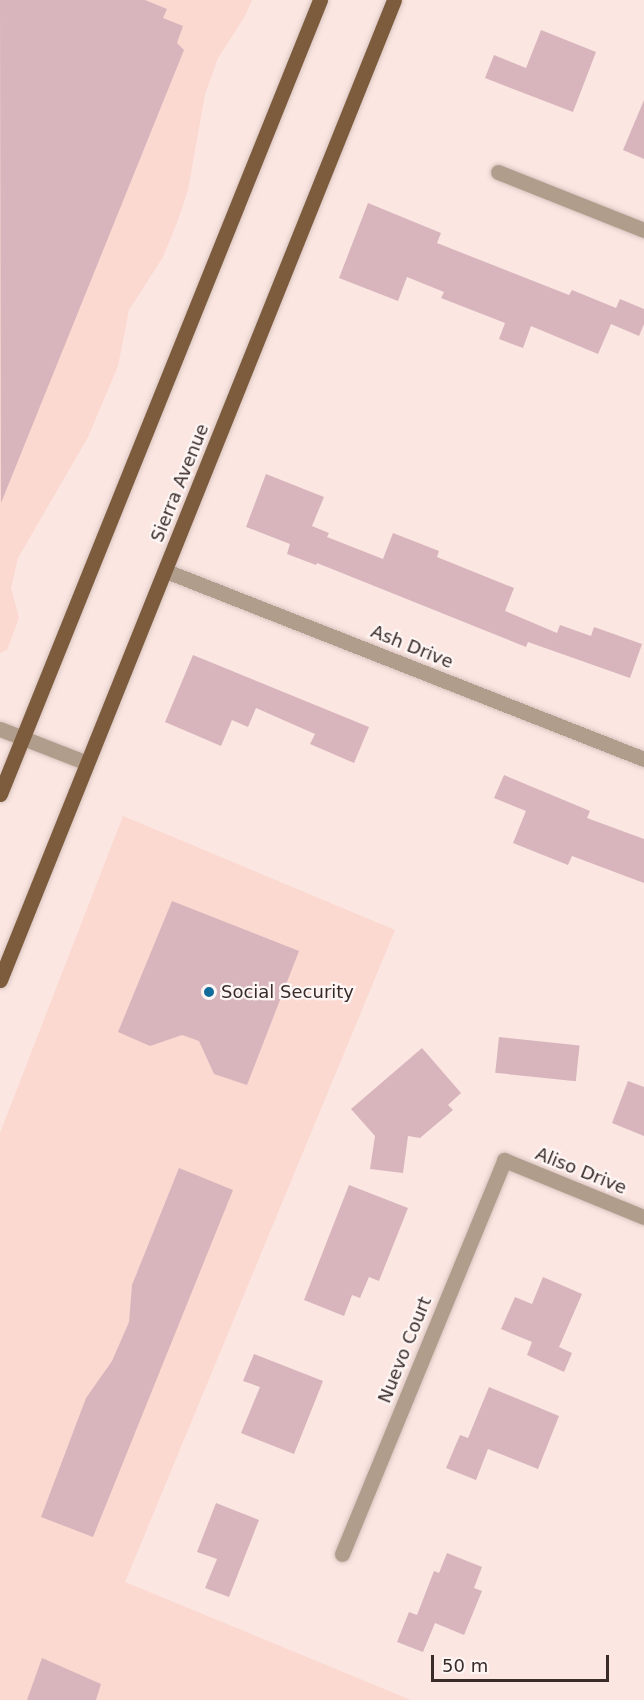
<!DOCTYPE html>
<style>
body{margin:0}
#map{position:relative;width:644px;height:1700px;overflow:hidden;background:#fbe6e1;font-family:"DejaVu Sans",sans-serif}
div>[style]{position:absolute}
.built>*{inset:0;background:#fbd8d0}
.building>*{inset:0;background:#d8b5bd;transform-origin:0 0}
.roads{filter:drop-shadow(0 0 2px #d8c4c0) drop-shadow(0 0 2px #d8c4c0)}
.street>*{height:15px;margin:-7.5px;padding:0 7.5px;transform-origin:7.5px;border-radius:7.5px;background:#b09d8c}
.primary>*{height:15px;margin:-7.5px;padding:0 7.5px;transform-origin:7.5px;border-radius:7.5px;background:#7c5c3d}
.dots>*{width:16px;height:16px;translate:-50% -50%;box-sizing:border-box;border:3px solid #fef6f5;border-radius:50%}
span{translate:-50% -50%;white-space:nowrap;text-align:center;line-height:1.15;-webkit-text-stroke:4.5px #fef6f5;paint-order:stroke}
.street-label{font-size:18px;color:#382b28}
.poi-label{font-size:18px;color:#382b28}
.left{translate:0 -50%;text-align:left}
.scale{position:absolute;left:431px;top:1655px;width:178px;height:27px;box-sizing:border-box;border:3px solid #382b28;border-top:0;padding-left:8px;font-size:18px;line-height:21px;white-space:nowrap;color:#382b28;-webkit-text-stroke:4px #fef6f5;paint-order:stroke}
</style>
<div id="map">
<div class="built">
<div style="clip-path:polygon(0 0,252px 0,245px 16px,218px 58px,205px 94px,188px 190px,178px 220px,163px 257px,129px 310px,118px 366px,88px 437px,18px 558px,11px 588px,19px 618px,7px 650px,0 653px)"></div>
<div style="clip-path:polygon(123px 816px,395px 930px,125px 1582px,411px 1700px,0 1700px,0 1133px)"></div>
</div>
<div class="building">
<div style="clip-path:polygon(0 0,145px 0,167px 9px,163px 18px,183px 26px,177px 43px,184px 50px,1px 503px)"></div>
<div style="clip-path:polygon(541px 30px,596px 52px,573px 112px,485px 78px,494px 55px,526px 68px)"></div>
<div style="clip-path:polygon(644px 100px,644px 159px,623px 150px)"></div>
<div style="clip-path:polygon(368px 203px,441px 233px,437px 243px,569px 295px,572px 290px,616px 308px,620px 299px,644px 309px,644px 324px,639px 336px,611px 324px,598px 354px,531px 326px,523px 348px,499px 339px,505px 323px,441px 298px,444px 292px,407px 277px,398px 301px,339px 278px)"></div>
<div style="clip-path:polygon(266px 474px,324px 497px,312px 526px,329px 533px,327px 537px,383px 559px,393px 533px,439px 551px,437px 557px,514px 588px,505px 611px,557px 633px,560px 625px,591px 636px,594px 627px,642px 644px,630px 678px,528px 642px,526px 647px,317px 563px,316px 565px,287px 554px,290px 544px,246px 527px)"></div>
<div style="clip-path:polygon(193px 655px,369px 727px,354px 763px,310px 744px,315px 734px,256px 708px,248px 727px,232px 720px,221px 746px,165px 722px)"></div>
<div style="clip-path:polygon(504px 775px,590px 811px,587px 818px,644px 839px,644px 883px,572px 856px,568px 865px,513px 843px,526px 811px,494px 798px)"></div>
<div style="clip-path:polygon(172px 901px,299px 951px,247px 1085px,214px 1074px,199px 1041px,182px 1035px,150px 1046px,118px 1032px)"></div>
<div style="left:499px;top:1037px;width:81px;height:36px;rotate:6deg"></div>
<div style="clip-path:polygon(422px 1048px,461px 1093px,448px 1105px,453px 1110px,420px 1138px,408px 1136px,403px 1173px,370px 1169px,375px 1136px,351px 1109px)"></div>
<div style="clip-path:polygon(628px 1081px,644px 1087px,644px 1136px,612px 1123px)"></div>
<div style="clip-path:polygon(179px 1168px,233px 1190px,93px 1537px,41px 1517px,86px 1398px,112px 1361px,129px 1322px,132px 1285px)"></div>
<div style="clip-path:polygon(349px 1185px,408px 1208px,379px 1281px,369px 1277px,360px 1298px,352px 1295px,344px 1316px,304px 1300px)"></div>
<div style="clip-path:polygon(543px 1277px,582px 1294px,559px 1347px,572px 1353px,564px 1372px,527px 1355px,532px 1342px,501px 1329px,515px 1297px,532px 1304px)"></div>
<div style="clip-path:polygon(254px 1354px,323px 1381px,294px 1454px,241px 1433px,260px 1387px,243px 1381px)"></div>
<div style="clip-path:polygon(489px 1387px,559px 1416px,538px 1469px,488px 1449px,476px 1480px,446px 1468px,460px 1435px,468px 1438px)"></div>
<div style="clip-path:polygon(216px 1503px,259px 1520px,229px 1597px,205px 1588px,217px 1559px,197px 1552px)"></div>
<div style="clip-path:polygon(447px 1553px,482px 1567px,474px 1588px,482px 1591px,464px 1635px,435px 1623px,423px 1652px,397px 1642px,409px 1612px,417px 1615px,434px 1571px,439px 1573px)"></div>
<div style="clip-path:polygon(42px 1658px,101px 1684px,96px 1700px,27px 1700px)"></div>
</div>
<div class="roads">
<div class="street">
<div style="left:498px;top:172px;width:157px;rotate:21.7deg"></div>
<div style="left:166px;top:571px;width:514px;rotate:21.47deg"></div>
<div style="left:0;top:729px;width:93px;rotate:21.3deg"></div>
<div style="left:342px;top:1554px;width:426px;rotate:-67.6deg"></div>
<div style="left:504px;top:1160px;width:151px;rotate:22.2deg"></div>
</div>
<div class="primary">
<div style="left:0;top:794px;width:856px;rotate:-68.05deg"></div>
<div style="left:0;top:980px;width:1056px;rotate:-68.1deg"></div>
</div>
</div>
<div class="dots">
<div style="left:209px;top:992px;background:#116b9b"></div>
</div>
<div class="street-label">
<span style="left:180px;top:483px;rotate:-68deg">Sierra Avenue</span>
<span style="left:412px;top:647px;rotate:22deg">Ash Drive</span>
<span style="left:581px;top:1171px;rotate:22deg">Aliso Drive</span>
<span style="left:405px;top:1350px;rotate:-68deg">Nuevo Court</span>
</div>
<div class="poi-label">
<span class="left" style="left:221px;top:992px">Social Security</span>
</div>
<div class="scale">50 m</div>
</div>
